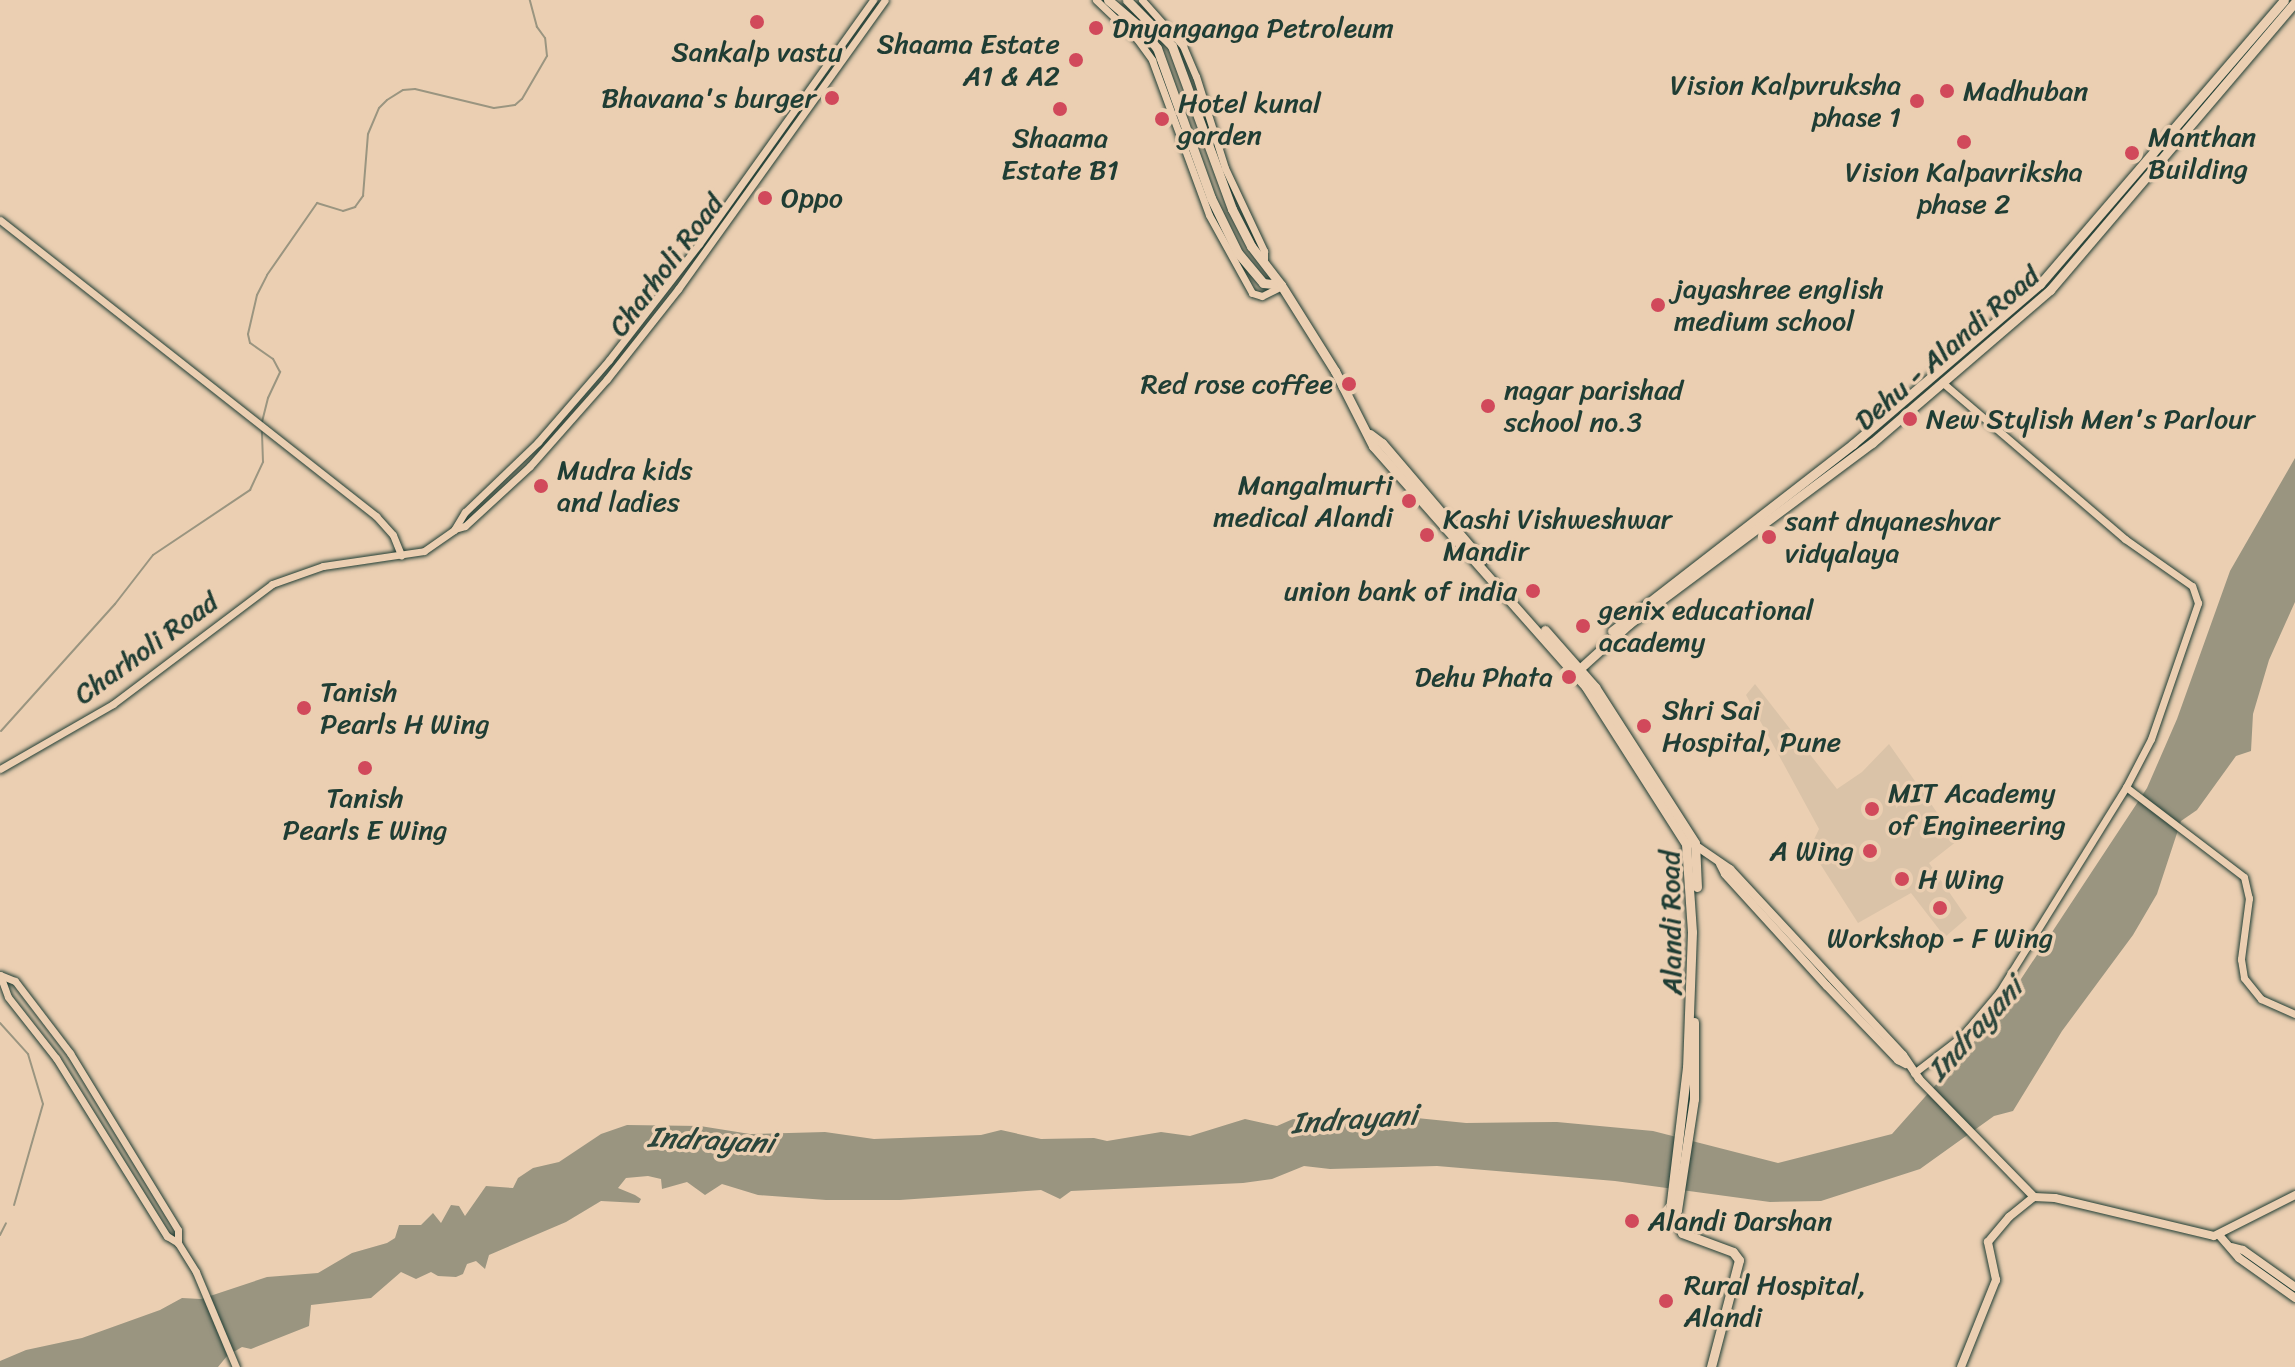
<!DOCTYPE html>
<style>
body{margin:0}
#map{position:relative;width:2295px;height:1367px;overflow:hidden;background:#ebcfb2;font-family:Sriracha,sans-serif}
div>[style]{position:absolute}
.built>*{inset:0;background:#dac3a8}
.water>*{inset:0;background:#9a9580}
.stream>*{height:2px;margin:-1px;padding:0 1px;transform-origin:1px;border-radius:1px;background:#9a9580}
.roads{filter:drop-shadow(0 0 2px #1f3d34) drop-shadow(0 0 2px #1f3d34)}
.tertiary>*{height:7px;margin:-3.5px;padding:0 3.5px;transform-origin:3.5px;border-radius:3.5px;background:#ebcfb2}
.secondary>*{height:8px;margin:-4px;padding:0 4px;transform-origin:4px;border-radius:4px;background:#ebcfb2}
.primary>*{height:9px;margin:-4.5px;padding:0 4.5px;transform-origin:4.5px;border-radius:4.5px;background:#ebcfb2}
.dots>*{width:22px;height:22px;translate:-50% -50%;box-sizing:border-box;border:4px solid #ebcfb2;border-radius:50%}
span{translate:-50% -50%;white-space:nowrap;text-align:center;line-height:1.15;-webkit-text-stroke:7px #ebcfb2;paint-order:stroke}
.poi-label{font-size:28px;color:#1f3d34}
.left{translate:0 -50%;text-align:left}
.right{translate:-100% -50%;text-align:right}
.street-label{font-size:28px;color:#1f3d34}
.water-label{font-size:30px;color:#2b463c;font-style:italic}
</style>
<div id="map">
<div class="built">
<div style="clip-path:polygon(1755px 684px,1837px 789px,1862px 772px,1889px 744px,1957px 841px,1929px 863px,1967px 918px,1945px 937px,1911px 893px,1858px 923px,1810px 848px,1819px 829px,1746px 695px)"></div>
</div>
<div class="water">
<div style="clip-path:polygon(2295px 458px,2295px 602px,2269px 660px,2253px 714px,2251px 751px,2236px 756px,2197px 810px,2181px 821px,2157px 894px,2133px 935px,2062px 1031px,2013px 1111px,1994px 1116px,1920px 1169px,1821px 1201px,1770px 1202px,1615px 1181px,1437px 1166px,1330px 1169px,1304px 1166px,1272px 1179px,1243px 1183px,1071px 1191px,1060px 1199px,1041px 1190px,900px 1200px,826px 1200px,758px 1195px,722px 1184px,705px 1195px,687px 1182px,662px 1189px,661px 1179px,648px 1176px,626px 1178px,618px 1188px,635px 1195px,641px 1199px,639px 1203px,601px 1201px,566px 1222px,489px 1255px,485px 1269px,476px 1261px,467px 1264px,463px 1274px,456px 1277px,438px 1276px,431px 1272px,416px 1279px,401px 1272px,371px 1298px,311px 1305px,309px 1326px,251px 1349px,242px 1347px,227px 1356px,218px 1367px,0 1367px,0 1361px,26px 1350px,82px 1338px,160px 1310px,182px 1298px,201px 1299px,267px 1277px,318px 1273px,352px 1253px,387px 1243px,395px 1238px,399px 1225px,421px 1225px,433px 1213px,441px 1223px,451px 1205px,459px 1206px,465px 1216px,486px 1186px,513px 1188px,518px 1178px,533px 1168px,559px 1162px,601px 1134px,627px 1125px,700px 1126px,750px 1134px,825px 1132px,874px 1139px,981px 1135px,1001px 1130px,1041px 1139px,1094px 1138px,1107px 1141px,1161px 1132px,1190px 1136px,1245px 1119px,1277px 1126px,1293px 1119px,1322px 1123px,1340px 1116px,1387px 1115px,1466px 1123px,1557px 1122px,1653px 1131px,1778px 1163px,1892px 1134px,1996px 1017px,2147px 788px,2177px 719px,2230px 571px)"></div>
</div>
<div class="stream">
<div style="left:262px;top:422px;width:25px;rotate:-76deg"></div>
<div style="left:268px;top:398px;width:29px;rotate:-65deg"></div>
<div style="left:280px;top:372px;width:15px;rotate:-118deg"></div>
<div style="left:273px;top:359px;width:28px;rotate:-145deg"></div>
<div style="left:250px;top:343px;width:9px;rotate:-103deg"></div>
<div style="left:248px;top:334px;width:40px;rotate:-77deg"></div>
<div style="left:257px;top:295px;width:22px;rotate:-63deg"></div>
<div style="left:267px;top:275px;width:88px;rotate:-55.2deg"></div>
<div style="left:317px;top:203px;width:27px;rotate:17deg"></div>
<div style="left:343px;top:211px;width:13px;rotate:-18deg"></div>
<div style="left:355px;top:207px;width:14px;rotate:-54deg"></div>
<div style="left:363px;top:196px;width:62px;rotate:-85.4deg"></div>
<div style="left:368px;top:134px;width:28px;rotate:-67deg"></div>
<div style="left:379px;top:108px;width:11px;rotate:-45deg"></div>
<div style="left:387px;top:100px;width:19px;rotate:-32deg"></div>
<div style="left:403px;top:90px;width:12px;rotate:-5deg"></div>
<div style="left:415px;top:89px;width:81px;rotate:13.5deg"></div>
<div style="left:494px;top:108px;width:21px;rotate:-8deg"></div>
<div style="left:515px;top:105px;width:9px;rotate:-41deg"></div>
<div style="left:522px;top:99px;width:50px;rotate:-59.8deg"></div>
<div style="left:547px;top:56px;width:18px;rotate:-96deg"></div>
<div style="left:545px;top:38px;width:14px;rotate:-126deg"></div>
<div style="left:537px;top:27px;width:28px;rotate:-105deg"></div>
<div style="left:1px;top:731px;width:171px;rotate:-48.1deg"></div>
<div style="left:115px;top:604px;width:62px;rotate:-52.2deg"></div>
<div style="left:153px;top:555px;width:117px;rotate:-33.8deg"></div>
<div style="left:250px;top:490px;width:31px;rotate:-65deg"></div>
<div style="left:263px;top:462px;width:30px;rotate:-92deg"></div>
<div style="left:0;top:1023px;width:42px;rotate:47.9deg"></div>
<div style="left:28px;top:1054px;width:52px;rotate:73.3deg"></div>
<div style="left:43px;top:1104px;width:105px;rotate:106deg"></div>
<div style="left:0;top:1235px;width:13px;rotate:-63deg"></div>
</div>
<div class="roads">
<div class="tertiary">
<div style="left:1096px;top:0;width:57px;rotate:43.6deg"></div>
<div style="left:1137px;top:39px;width:26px;rotate:54deg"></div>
<div style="left:1152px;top:60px;width:165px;rotate:69.8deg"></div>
<div style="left:1209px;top:215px;width:89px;rotate:61.1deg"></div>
<div style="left:1252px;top:293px;width:10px;rotate:17deg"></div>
<div style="left:1262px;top:296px;width:22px;rotate:-27deg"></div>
<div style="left:1142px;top:0;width:62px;rotate:48.3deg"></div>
<div style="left:1183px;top:46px;width:33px;rotate:67deg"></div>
<div style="left:1196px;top:76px;width:96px;rotate:72.5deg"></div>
<div style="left:1225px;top:168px;width:92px;rotate:64.8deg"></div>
<div style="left:1264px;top:251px;width:12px;rotate:90deg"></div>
<div style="left:0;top:220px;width:479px;rotate:38.2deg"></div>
<div style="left:376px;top:516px;width:25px;rotate:48deg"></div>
<div style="left:393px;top:535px;width:22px;rotate:68deg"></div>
<div style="left:455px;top:529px;width:10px;rotate:-17deg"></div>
<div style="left:465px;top:526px;width:88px;rotate:-42.7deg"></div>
<div style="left:530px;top:466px;width:116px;rotate:-48.5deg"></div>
<div style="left:607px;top:379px;width:115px;rotate:-51.7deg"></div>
<div style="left:678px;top:289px;width:355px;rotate:-54.4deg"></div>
<div style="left:0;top:769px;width:130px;rotate:-29.9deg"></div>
<div style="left:113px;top:704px;width:199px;rotate:-37deg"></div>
<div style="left:272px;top:584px;width:54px;rotate:-19.4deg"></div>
<div style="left:323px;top:566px;width:102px;rotate:-8.4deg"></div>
<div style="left:424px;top:551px;width:37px;rotate:-35deg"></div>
<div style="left:454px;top:530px;width:21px;rotate:-59deg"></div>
<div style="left:465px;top:512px;width:101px;rotate:-43.8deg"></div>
<div style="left:538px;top:442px;width:108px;rotate:-49.1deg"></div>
<div style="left:609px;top:360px;width:147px;rotate:-52.2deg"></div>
<div style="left:699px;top:244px;width:300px;rotate:-54.5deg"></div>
<div style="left:2126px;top:787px;width:148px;rotate:37.3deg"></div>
<div style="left:2244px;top:877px;width:22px;rotate:77deg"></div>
<div style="left:2249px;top:898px;width:62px;rotate:97.5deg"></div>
<div style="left:2241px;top:959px;width:19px;rotate:81deg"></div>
<div style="left:2244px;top:978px;width:27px;rotate:51deg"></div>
<div style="left:2261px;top:999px;width:37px;rotate:24deg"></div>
<div style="left:0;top:975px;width:23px;rotate:70deg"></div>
<div style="left:8px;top:997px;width:78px;rotate:51.8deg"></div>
<div style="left:56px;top:1058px;width:210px;rotate:58.1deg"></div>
<div style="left:167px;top:1236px;width:13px;rotate:32deg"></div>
<div style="left:178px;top:1243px;width:34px;rotate:58deg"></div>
<div style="left:196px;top:1272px;width:103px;rotate:67.2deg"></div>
<div style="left:0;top:975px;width:16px;rotate:22deg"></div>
<div style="left:15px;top:981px;width:91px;rotate:52.6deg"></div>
<div style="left:70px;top:1053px;width:207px;rotate:58.6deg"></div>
<div style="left:178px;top:1230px;width:13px;rotate:90deg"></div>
<div style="left:1914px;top:1073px;width:59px;rotate:-37.5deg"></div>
<div style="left:1961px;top:1037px;width:59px;rotate:-49.8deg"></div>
<div style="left:1999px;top:992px;width:241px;rotate:-58.2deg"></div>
<div style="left:2126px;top:787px;width:54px;rotate:-62.5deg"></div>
<div style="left:2151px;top:739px;width:144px;rotate:-70.9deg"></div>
<div style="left:2198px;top:603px;width:18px;rotate:-109deg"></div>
<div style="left:2192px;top:586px;width:82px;rotate:-145deg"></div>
<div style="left:2125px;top:539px;width:241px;rotate:-139.4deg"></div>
</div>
<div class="secondary">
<div style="left:1692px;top:843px;width:46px;rotate:34.4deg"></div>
<div style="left:1730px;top:869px;width:254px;rotate:47.1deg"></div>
<div style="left:1903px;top:1055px;width:29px;rotate:56deg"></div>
<div style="left:1919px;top:1079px;width:165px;rotate:45.7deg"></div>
<div style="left:1720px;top:864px;width:11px;rotate:63deg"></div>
<div style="left:1725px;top:874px;width:151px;rotate:47.7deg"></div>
<div style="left:1827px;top:986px;width:103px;rotate:46.2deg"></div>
<div style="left:1898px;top:1060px;width:9px;rotate:27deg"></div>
<div style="left:2219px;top:1235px;width:30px;rotate:49deg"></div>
<div style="left:2239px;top:1258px;width:69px;rotate:35.5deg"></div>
<div style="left:2232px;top:1247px;width:11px;rotate:15deg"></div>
<div style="left:2243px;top:1250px;width:64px;rotate:35.4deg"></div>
<div style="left:1961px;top:1367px;width:94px;rotate:-68.1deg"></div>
<div style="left:1996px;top:1280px;width:39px;rotate:-102deg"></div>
<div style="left:1988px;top:1242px;width:33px;rotate:-50deg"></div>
<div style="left:2009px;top:1217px;width:32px;rotate:-39deg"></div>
<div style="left:2034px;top:1197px;width:21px;rotate:3deg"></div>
<div style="left:2055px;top:1198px;width:163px;rotate:13.4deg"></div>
<div style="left:2214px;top:1236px;width:91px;rotate:-26.8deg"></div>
</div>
<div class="primary">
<div style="left:1108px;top:0;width:45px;rotate:40.5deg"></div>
<div style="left:1142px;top:29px;width:24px;rotate:52deg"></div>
<div style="left:1157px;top:48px;width:159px;rotate:70.2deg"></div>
<div style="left:1211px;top:198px;width:61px;rotate:63.9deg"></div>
<div style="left:1238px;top:253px;width:39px;rotate:50deg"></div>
<div style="left:1263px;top:283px;width:18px;rotate:6deg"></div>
<div style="left:1127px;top:0;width:64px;rotate:45.6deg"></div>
<div style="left:1172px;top:46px;width:174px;rotate:69.8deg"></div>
<div style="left:1232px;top:209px;width:42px;rotate:62.8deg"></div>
<div style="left:1251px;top:246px;width:49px;rotate:52.4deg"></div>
<div style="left:1281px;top:285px;width:102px;rotate:57.9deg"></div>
<div style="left:1335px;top:371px;width:84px;rotate:63.1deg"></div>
<div style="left:1373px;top:446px;width:322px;rotate:48.5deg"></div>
<div style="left:1586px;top:687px;width:186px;rotate:57.5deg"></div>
<div style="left:1686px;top:844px;width:88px;rotate:86.1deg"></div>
<div style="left:1692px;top:932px;width:135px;rotate:92.1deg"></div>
<div style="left:1687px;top:1067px;width:143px;rotate:96.8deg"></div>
<div style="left:1670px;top:1209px;width:27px;rotate:63deg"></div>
<div style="left:1682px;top:1233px;width:54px;rotate:20.4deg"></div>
<div style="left:1733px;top:1252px;width:10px;rotate:53deg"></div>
<div style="left:1739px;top:1260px;width:111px;rotate:104.7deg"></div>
<div style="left:1370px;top:434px;width:15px;rotate:37deg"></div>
<div style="left:1382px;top:443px;width:154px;rotate:49.5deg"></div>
<div style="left:1545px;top:630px;width:76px;rotate:48.7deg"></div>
<div style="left:1595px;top:687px;width:185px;rotate:57.3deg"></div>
<div style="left:1695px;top:843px;width:44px;rotate:87.4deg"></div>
<div style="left:1612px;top:631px;width:305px;rotate:-37.8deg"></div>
<div style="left:1853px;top:444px;width:246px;rotate:-40.6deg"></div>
<div style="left:2040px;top:284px;width:374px;rotate:-49.3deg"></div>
<div style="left:1575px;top:673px;width:73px;rotate:-42.2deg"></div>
<div style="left:1629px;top:624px;width:303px;rotate:-36.7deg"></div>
<div style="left:1872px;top:443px;width:235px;rotate:-40.7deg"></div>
<div style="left:2050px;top:290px;width:378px;rotate:-49.6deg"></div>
<div style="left:1673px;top:1213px;width:5px;rotate:-37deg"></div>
<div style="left:1677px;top:1210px;width:112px;rotate:-81.3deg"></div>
<div style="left:1694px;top:1099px;width:77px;rotate:-90deg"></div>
</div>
</div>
<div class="dots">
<div style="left:757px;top:22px;background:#d1495b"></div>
<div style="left:1096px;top:28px;background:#d1495b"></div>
<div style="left:1076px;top:60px;background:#d1495b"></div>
<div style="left:1947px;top:91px;background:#d1495b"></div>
<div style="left:832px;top:98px;background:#d1495b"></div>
<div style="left:1917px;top:101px;background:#d1495b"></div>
<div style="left:1060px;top:109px;background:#d1495b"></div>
<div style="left:1162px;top:119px;background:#d1495b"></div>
<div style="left:1964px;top:142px;background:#d1495b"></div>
<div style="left:2132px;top:153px;background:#d1495b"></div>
<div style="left:765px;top:198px;background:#d1495b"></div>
<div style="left:1658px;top:305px;background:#d1495b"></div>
<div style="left:1349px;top:384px;background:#d1495b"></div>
<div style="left:1488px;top:406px;background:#d1495b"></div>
<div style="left:1910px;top:419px;background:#d1495b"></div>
<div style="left:541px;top:486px;background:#d1495b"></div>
<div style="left:1409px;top:501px;background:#d1495b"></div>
<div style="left:1427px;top:535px;background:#d1495b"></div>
<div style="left:1769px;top:537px;background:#d1495b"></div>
<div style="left:1533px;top:591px;background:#d1495b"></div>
<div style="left:1583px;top:626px;background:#d1495b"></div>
<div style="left:1569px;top:677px;background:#d1495b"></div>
<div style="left:304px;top:708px;background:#d1495b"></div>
<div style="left:1644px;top:726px;background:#d1495b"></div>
<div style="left:365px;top:768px;background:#d1495b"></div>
<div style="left:1872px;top:809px;background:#d1495b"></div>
<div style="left:1870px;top:851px;background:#d1495b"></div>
<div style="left:1902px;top:879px;background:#d1495b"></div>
<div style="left:1940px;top:908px;background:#d1495b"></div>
<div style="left:1632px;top:1221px;background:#d1495b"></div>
<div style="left:1666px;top:1301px;background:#d1495b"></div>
</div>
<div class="poi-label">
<span class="left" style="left:1112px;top:28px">Dnyanganga Petroleum</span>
<span class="right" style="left:1060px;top:60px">Shaama Estate<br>A1 &amp; A2</span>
<span style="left:757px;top:52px">Sankalp vastu</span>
<span class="right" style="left:1901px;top:101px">Vision Kalpvruksha<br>phase 1</span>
<span class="left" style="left:1963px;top:91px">Madhuban</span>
<span class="right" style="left:816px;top:98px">Bhavana's burger</span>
<span class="left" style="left:1178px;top:119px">Hotel kunal<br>garden</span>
<span class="left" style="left:2148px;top:153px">Manthan<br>Building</span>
<span style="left:1060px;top:154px">Shaama<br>Estate B1</span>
<span style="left:1964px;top:188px">Vision Kalpavriksha<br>phase 2</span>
<span class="left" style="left:781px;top:198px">Oppo</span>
<span class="left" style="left:1674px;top:305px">jayashree english<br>medium school</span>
<span class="right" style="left:1333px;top:384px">Red rose coffee</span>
<span class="left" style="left:1504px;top:406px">nagar parishad<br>school no.3</span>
<span class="left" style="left:1926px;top:419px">New Stylish Men's Parlour</span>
<span class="left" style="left:557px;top:486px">Mudra kids<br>and ladies</span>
<span class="right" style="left:1393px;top:501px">Mangalmurti<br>medical Alandi</span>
<span class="left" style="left:1443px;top:535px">Kashi Vishweshwar<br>Mandir</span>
<span class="left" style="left:1785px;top:537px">sant dnyaneshvar<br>vidyalaya</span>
<span class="right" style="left:1517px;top:591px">union bank of india</span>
<span class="left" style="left:1599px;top:626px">genix educational<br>academy</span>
<span class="right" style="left:1553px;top:677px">Dehu Phata</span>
<span class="left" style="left:320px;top:708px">Tanish<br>Pearls H Wing</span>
<span class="left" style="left:1662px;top:726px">Shri Sai<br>Hospital, Pune</span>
<span class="left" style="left:1888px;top:809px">MIT Academy<br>of Engineering</span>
<span style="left:365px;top:814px">Tanish<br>Pearls E Wing</span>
<span class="right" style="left:1854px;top:851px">A Wing</span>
<span class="left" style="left:1918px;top:879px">H Wing</span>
<span style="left:1940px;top:938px">Workshop - F Wing</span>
<span class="left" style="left:1648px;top:1221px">Alandi Darshan</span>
<span class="left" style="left:1684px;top:1301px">Rural Hospital,<br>Alandi</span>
</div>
<div class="street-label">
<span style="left:666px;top:265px;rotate:-53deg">Charholi Road</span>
<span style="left:1947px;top:348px;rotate:-41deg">Dehu - Alandi Road</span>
<span style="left:146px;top:648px;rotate:-36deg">Charholi Road</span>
<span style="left:1671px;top:923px;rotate:-91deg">Alandi Road</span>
</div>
<div class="water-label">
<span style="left:1975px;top:1029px;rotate:-48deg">Indrayani</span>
<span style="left:1354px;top:1119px;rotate:-4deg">Indrayani</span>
<span style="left:711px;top:1140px;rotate:3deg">Indrayani</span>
</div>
</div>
